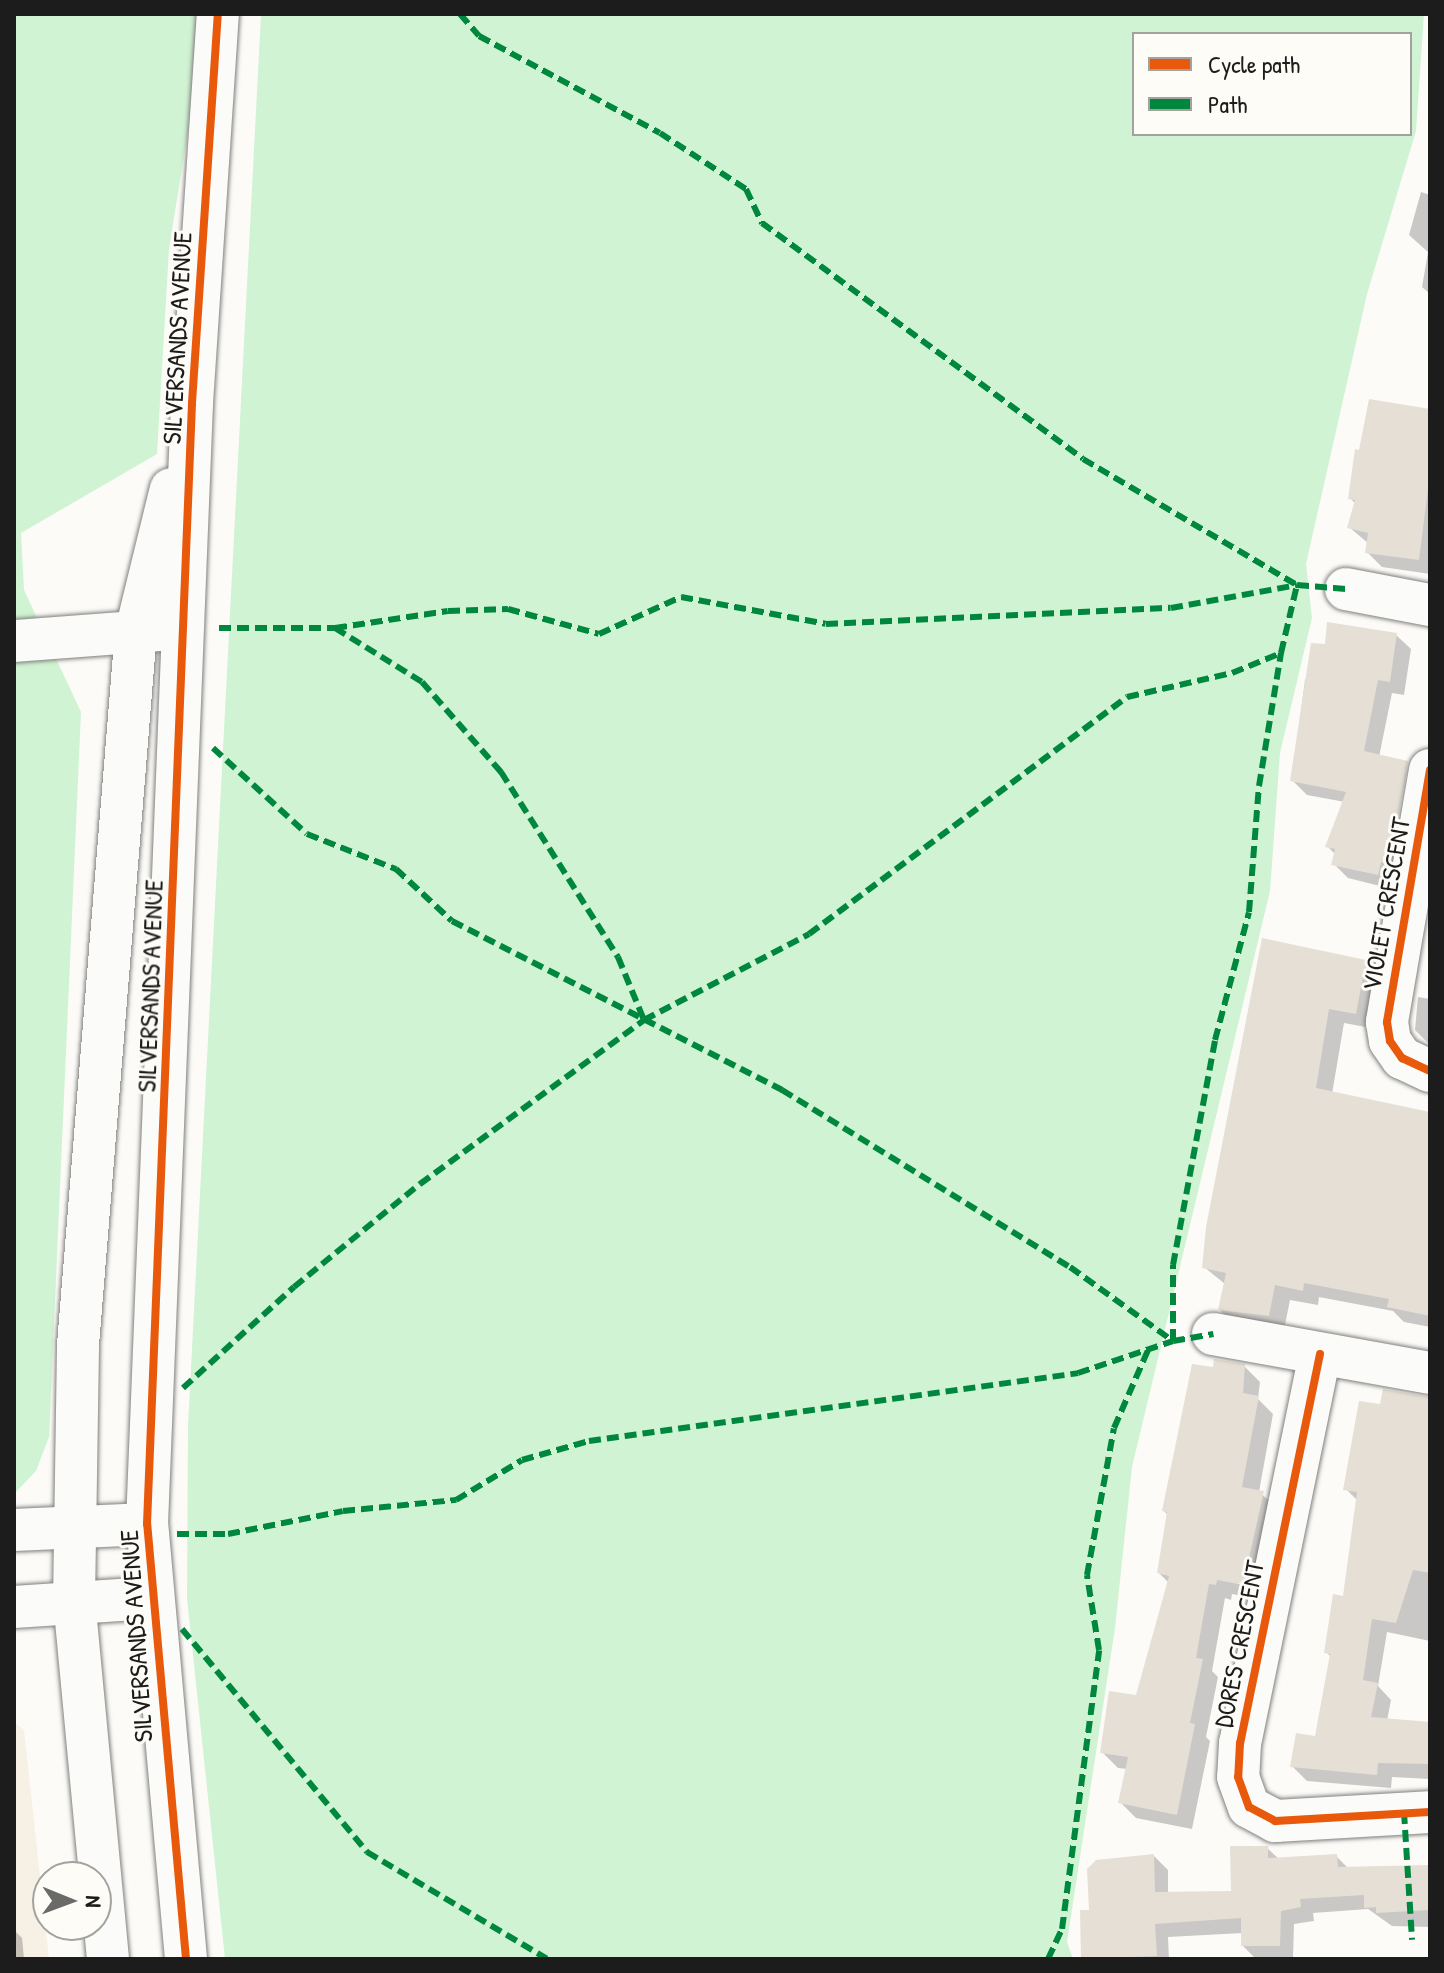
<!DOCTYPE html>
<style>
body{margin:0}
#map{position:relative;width:1444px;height:1973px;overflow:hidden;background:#fcfbf8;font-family:"Patrick Hand",sans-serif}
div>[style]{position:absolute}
.built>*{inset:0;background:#f6f0e5}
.green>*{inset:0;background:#d0f3d3}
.shadow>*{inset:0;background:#0003}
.building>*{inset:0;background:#e5dfd5}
.roads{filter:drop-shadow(0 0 2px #81807f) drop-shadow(0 0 2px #81807f)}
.minor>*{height:42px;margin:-21px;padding:0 21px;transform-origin:21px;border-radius:21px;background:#fbfbf9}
.quiet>*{height:6px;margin-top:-3px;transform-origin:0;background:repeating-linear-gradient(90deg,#00873e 0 12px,transparent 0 18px)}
.cycleway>*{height:8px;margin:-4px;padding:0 4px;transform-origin:4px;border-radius:4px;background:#e8590c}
span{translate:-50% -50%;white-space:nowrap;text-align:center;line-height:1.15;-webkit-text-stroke:6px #fdfcf7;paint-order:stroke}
.street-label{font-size:26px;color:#1c1c1c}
.frame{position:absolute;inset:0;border:16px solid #1c1c1c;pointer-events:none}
.legend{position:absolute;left:1132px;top:32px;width:280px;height:104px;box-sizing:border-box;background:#fdfcf7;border:2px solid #a3a29f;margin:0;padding:10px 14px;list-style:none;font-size:24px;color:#1c1c1c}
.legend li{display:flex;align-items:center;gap:16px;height:40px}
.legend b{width:40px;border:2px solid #a3a29f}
.north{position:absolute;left:32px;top:1861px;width:80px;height:80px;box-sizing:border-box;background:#fdfcf7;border:2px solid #a3a29f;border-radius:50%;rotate:91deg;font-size:22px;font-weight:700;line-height:32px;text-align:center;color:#1c1c1c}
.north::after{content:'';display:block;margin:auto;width:28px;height:36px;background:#6a6a69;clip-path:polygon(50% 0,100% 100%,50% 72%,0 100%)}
</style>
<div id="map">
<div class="built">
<div style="clip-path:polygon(14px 1722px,24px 1730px,49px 1959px,14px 1959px)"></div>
</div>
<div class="green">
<div style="clip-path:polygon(14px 14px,199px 14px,196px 81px,169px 249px,157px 454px,21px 533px,24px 590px,81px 712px,49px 1437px,36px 1471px,14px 1494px)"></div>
<div style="clip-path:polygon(evenodd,261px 14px,1424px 14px,1416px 131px,1367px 294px,1306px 564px,1312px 618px,1280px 753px,1270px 891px,1132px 1467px,1115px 1628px,1067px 1942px,1073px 1959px,225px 1959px,187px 1598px,188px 1426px,261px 14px,1134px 34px,1410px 34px,1410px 134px,1134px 134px,1134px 34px)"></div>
</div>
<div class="shadow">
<div style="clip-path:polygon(1421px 192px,1430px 195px,1430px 294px,1422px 287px,1428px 252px,1409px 235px)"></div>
<div style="clip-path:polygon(1430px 411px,1430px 574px,1382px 567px,1367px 552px,1368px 543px,1350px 528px,1356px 504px,1350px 498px)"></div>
<div style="clip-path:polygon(1329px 624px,1396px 635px,1411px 649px,1404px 695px,1392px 693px,1379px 757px,1392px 759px,1406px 774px,1394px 833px,1409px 848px,1392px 889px,1348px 878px,1334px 864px,1336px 855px,1327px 846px,1345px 802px,1307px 795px,1292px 780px,1305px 680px,1326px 647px)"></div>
<div style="clip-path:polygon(1263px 940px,1365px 962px,1380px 977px,1371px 1028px,1344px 1023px,1332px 1094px,1430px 1124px,1430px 1327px,1404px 1322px,1393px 1311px,1319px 1297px,1318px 1305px,1290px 1300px,1284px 1330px,1235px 1325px,1220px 1310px,1225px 1284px,1204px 1267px)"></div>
<div style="clip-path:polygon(1418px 997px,1430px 999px,1430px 1045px,1415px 1030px)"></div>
<div style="clip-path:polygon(1244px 1366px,1260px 1382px,1258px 1399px,1273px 1414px,1259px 1492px,1279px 1509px,1258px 1599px,1232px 1594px,1231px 1600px,1225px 1598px,1212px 1671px,1218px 1677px,1206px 1737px,1210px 1741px,1192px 1829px,1136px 1818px,1120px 1802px,1127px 1769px,1118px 1768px,1102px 1752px,1137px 1698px,1169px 1583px,1159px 1573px,1169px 1516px,1164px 1511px,1215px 1370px)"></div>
<div style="clip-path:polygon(1430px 1398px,1430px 1641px,1387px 1632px,1378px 1686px,1391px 1700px,1387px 1721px,1430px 1724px,1430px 1779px,1392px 1777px,1391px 1788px,1307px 1781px,1292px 1766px,1316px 1739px,1332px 1658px,1326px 1652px,1344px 1599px,1358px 1501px,1346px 1489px,1381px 1407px)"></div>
<div style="clip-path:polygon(1267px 1848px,1279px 1859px,1336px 1856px,1348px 1868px,1430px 1866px,1430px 1927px,1392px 1926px,1368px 1909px,1313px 1913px,1314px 1921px,1294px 1924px,1293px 1959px,1256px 1959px,1243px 1946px,1243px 1933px,1168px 1937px,1169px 1959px,1083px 1959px,1082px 1912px,1091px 1912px,1154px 1856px,1168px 1870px,1168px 1894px,1233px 1893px)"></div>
<div style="clip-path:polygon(14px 1930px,22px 1938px,24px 1959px,14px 1959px)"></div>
</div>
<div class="building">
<div style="clip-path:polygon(1369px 399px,1430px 409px,1430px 473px,1419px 560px,1365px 553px,1368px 533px,1347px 528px,1355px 500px,1348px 499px,1355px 449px,1359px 450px)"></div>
<div style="clip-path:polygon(1327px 622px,1397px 633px,1390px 682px,1378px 680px,1364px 751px,1408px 761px,1390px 863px,1381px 862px,1378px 875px,1331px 865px,1335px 849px,1325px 847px,1346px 792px,1290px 781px,1311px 643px,1325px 644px)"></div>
<div style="clip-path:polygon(1262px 938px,1366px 960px,1356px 1014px,1329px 1009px,1316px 1088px,1430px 1112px,1430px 1316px,1387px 1307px,1389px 1299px,1304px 1283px,1303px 1291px,1275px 1285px,1269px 1316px,1218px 1310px,1226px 1273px,1202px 1268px,1206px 1227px)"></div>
<div style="clip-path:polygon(1214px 1359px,1245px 1364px,1243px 1393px,1259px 1396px,1242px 1487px,1264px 1491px,1243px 1585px,1217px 1580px,1216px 1585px,1209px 1584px,1196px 1658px,1203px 1659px,1190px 1723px,1195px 1724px,1177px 1815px,1118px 1803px,1128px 1757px,1100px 1753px,1109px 1691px,1136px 1695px,1169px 1576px,1157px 1573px,1167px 1512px,1162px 1511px,1192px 1364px,1213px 1367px)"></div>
<div style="clip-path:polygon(1383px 1389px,1430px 1397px,1430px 1573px,1413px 1570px,1396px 1623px,1372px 1619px,1363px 1680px,1378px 1683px,1371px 1717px,1430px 1722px,1430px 1764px,1378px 1763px,1377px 1775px,1290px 1767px,1296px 1733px,1315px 1736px,1330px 1654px,1324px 1653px,1333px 1594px,1343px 1596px,1357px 1492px,1343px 1490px,1359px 1401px,1380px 1404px)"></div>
<div style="clip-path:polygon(1230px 1846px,1268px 1846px,1268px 1858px,1337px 1854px,1338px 1867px,1430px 1865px,1430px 1910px,1376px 1913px,1376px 1907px,1364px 1908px,1364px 1895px,1300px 1899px,1301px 1907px,1281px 1911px,1280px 1946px,1241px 1946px,1241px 1918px,1155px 1924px,1157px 1956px,1081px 1959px,1080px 1910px,1089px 1910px,1087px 1869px,1096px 1860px,1154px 1854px,1155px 1892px,1231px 1891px)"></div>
</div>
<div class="roads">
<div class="minor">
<div style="left:1346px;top:589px;width:86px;rotate:10.8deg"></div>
<div style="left:14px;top:641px;width:148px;rotate:-4.3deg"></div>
<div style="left:1430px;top:770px;width:256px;rotate:99.7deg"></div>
<div style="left:1387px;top:1022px;width:19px;rotate:81deg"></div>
<div style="left:1390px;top:1041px;width:21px;rotate:55deg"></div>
<div style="left:1402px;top:1058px;width:31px;rotate:25deg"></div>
<div style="left:1213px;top:1334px;width:220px;rotate:10.2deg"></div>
<div style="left:1320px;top:1354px;width:397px;rotate:101.6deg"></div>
<div style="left:1240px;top:1743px;width:34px;rotate:93deg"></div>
<div style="left:1238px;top:1777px;width:32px;rotate:70deg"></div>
<div style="left:1249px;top:1807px;width:30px;rotate:28deg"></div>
<div style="left:1275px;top:1821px;width:155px;rotate:-3.3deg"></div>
<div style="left:14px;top:1530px;width:133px;rotate:-2.6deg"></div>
<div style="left:14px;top:1607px;width:136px;rotate:-3.8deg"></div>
<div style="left:108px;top:1959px;width:359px;rotate:-95.4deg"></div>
<div style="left:74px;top:1602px;width:257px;rotate:-89.1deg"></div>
<div style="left:78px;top:1345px;width:716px;rotate:-85.36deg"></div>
<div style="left:136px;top:631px;width:146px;rotate:-76.2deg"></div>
<div style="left:186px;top:1959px;width:437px;rotate:-95.1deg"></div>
<div style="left:147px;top:1524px;width:1122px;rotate:-87.7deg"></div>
<div style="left:192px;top:403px;width:390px;rotate:-86.2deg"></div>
</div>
</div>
<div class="quiet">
<div style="left:460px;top:14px;width:29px;rotate:49deg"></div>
<div style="left:479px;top:36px;width:205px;rotate:28.2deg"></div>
<div style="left:660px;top:133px;width:103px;rotate:33.1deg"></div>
<div style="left:746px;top:189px;width:38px;rotate:65deg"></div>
<div style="left:762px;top:223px;width:398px;rotate:36.3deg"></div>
<div style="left:1083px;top:459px;width:248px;rotate:30.5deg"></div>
<div style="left:219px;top:628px;width:116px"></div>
<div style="left:335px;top:628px;width:114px;rotate:-8.6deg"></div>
<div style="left:448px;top:611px;width:60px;rotate:-1.9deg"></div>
<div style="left:508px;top:609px;width:94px;rotate:15.4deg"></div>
<div style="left:599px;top:634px;width:90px;rotate:-24.3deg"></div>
<div style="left:681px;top:597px;width:147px;rotate:10.5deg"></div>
<div style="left:826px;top:624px;width:345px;rotate:-2.7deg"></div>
<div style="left:1171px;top:608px;width:128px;rotate:-10.3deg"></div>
<div style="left:335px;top:628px;width:102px;rotate:31.8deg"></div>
<div style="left:422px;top:682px;width:120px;rotate:48.7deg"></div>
<div style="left:501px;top:772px;width:219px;rotate:57.7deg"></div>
<div style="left:618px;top:957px;width:68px;rotate:67.6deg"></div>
<div style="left:213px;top:748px;width:127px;rotate:42.5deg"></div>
<div style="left:307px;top:834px;width:96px;rotate:21.5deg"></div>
<div style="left:396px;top:869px;width:76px;rotate:42.9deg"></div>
<div style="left:452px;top:921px;width:371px;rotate:27.1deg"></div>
<div style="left:782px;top:1090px;width:338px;rotate:31.6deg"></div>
<div style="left:1070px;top:1267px;width:127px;rotate:35.7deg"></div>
<div style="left:1173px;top:1341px;width:76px;rotate:-90deg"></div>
<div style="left:1173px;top:1265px;width:229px;rotate:-79.4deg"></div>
<div style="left:1215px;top:1040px;width:132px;rotate:-75.1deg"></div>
<div style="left:1249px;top:912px;width:126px;rotate:-85.5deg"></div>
<div style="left:1259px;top:786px;width:135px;rotate:-80.6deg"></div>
<div style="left:183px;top:1388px;width:150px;rotate:-42.3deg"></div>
<div style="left:294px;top:1287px;width:163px;rotate:-39.3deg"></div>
<div style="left:420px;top:1184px;width:278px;rotate:-36.2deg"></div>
<div style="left:644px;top:1020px;width:186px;rotate:-27.5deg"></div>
<div style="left:809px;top:934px;width:397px;rotate:-36.7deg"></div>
<div style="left:1127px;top:697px;width:108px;rotate:-12.9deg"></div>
<div style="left:1232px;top:673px;width:53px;rotate:-22.2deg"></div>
<div style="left:1281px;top:653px;width:70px;rotate:-76.8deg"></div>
<div style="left:1297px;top:585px;width:49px;rotate:4.7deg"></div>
<div style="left:177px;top:1534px;width:51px"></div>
<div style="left:228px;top:1534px;width:117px;rotate:-11.3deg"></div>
<div style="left:343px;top:1511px;width:114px;rotate:-5.6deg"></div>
<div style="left:456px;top:1500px;width:77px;rotate:-31.2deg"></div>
<div style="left:522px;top:1460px;width:70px;rotate:-15.8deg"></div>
<div style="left:589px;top:1441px;width:494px;rotate:-7.9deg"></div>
<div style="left:1078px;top:1373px;width:100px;rotate:-18.6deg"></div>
<div style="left:1173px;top:1341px;width:41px;rotate:-9.9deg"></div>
<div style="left:182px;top:1629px;width:290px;rotate:50.3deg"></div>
<div style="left:367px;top:1852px;width:209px;rotate:30.7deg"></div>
<div style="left:1404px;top:1812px;width:128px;rotate:86.4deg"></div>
<div style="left:1048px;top:1959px;width:33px;rotate:-65deg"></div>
<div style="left:1062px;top:1929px;width:281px;rotate:-82.4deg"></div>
<div style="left:1099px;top:1650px;width:76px;rotate:-99.1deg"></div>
<div style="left:1087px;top:1575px;width:149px;rotate:-79.6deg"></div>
<div style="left:1114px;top:1428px;width:85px;rotate:-66.4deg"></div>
</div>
<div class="cycleway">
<div style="left:1430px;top:770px;width:256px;rotate:99.7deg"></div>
<div style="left:1387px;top:1022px;width:19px;rotate:81deg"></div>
<div style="left:1390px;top:1041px;width:21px;rotate:55deg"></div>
<div style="left:1402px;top:1058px;width:31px;rotate:25deg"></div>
<div style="left:1320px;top:1354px;width:397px;rotate:101.6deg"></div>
<div style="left:1240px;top:1743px;width:34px;rotate:93deg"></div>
<div style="left:1238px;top:1777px;width:32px;rotate:70deg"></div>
<div style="left:1249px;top:1807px;width:30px;rotate:28deg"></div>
<div style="left:1275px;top:1821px;width:155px;rotate:-3.3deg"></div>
<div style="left:186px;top:1959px;width:437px;rotate:-95.1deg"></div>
<div style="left:147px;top:1524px;width:1122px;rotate:-87.7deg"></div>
<div style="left:192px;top:403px;width:390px;rotate:-86.2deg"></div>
</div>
<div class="street-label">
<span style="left:177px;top:338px;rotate:-87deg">SILVERSANDS AVENUE</span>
<span style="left:1386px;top:904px;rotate:-80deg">VIOLET CRESCENT</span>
<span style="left:150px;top:986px;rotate:-88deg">SILVERSANDS AVENUE</span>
<span style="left:136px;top:1636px;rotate:-94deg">SILVERSANDS AVENUE</span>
<span style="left:1239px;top:1644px;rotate:-79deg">DORES CRESCENT</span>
</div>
<div class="frame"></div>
<ul class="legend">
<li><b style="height:10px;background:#e8590c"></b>Cycle path</li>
<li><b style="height:10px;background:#00873e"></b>Path</li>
</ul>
<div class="north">N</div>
</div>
